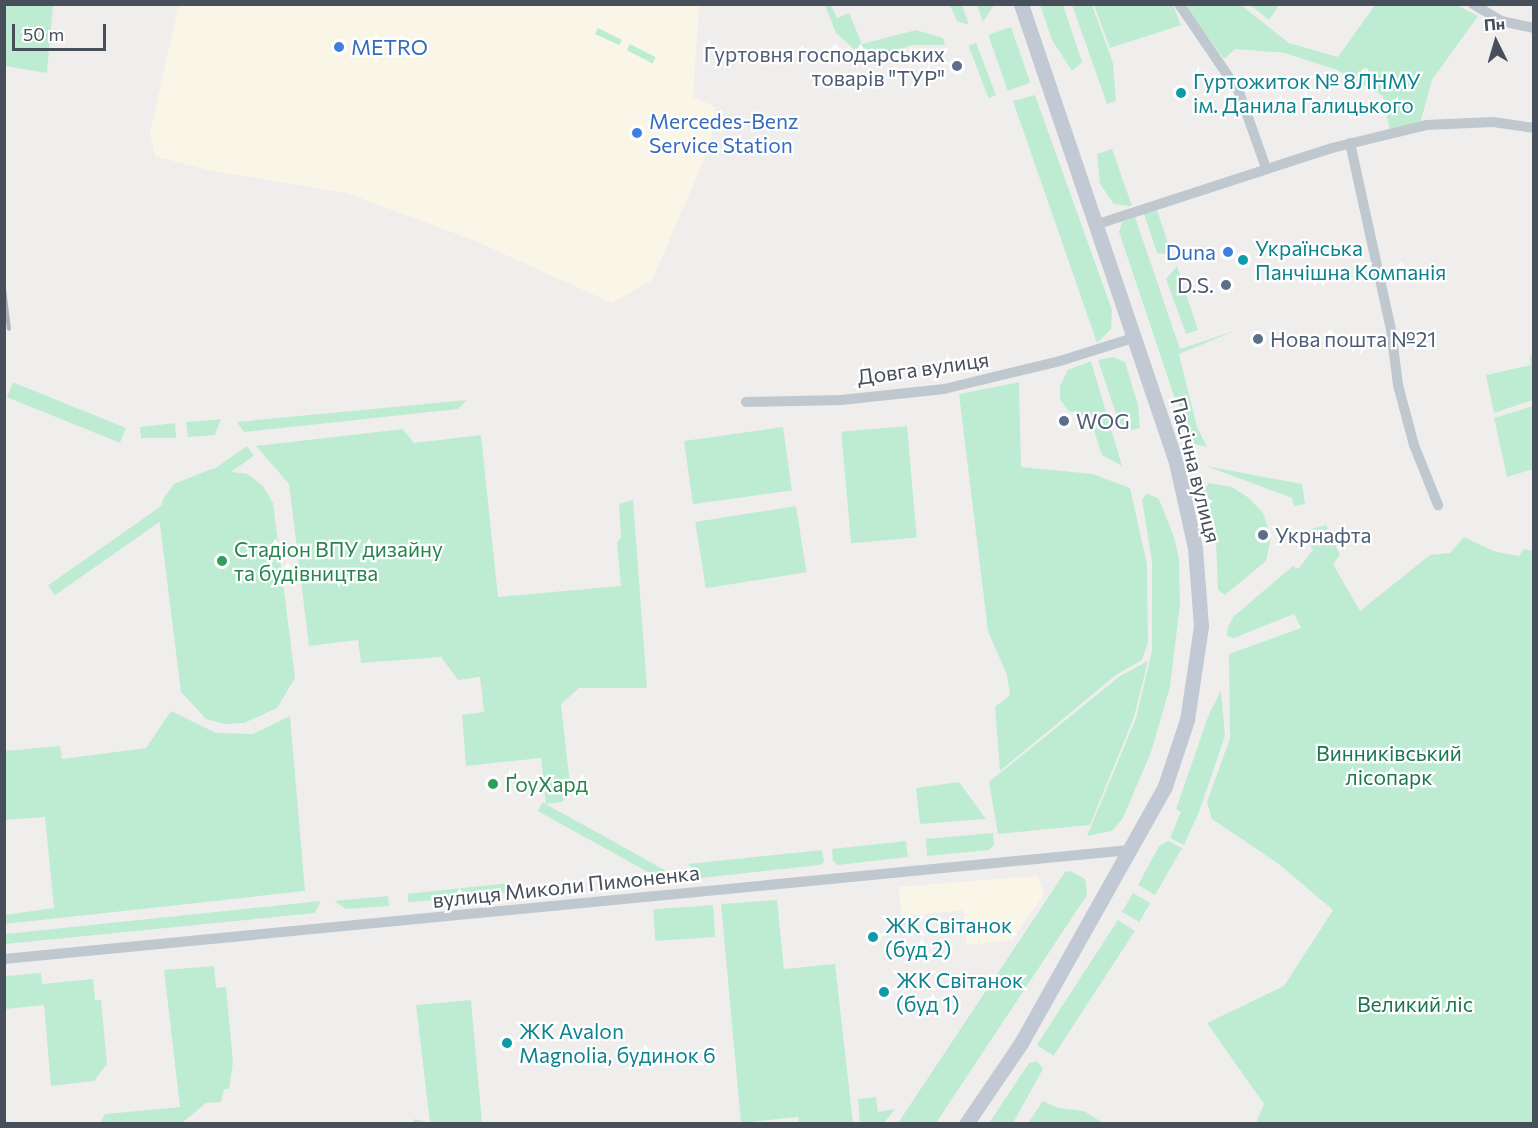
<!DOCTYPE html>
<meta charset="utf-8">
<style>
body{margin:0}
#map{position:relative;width:1538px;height:1128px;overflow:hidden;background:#f0eeed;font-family:Commissioner,sans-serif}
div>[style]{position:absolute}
.commercial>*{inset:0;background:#faf6e7}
.green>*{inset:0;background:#beecd3;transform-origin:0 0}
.minor>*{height:10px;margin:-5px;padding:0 5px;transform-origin:5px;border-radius:5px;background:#bfc7cf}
.secondary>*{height:15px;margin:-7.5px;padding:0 7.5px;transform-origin:7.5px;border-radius:7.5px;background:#c1c9d5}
.rail>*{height:4px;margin:-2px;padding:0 2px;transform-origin:2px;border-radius:2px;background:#b0b2b8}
.dots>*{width:16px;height:16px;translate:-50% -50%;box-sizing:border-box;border:3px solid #fff;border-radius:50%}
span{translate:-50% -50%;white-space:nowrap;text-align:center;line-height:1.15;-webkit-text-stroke:4.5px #fff;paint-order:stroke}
.shop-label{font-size:21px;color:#366cbe}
.left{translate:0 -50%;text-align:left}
.right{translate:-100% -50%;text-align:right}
.service-label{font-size:21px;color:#4e5e75}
.culture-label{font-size:21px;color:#0d838f}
.street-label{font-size:21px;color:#474f5a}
.leisure-label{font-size:21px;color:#27864d}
.park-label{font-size:21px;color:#1c7650}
.frame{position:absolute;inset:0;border:6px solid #474f5a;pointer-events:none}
.north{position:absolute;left:1466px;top:12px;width:60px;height:60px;-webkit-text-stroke:4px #fff;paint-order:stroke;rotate:355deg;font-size:16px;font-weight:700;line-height:24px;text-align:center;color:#474f5a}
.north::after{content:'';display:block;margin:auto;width:21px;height:27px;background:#474f5a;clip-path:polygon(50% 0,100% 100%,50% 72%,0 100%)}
.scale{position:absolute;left:12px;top:24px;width:94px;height:27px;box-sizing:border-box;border:3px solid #474f5a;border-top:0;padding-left:8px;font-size:18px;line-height:21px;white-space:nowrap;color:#474f5a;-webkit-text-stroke:4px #fff;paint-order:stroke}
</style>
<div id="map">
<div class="commercial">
<div style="clip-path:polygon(179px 4px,699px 5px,693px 97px,715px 107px,710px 146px,652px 280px,612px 303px,473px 240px,347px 193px,208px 170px,155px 156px,150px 133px)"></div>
<div style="clip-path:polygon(1038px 876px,1044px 894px,1012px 940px,967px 945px,963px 910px,902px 916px,899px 887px)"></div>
</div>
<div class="green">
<div style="clip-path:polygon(4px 5px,53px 5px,47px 73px,5px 66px)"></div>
<div style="clip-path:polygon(825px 5px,831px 5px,837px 18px,849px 13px,862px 44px,916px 30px,943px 38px,945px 45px,912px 45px,868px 62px,836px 33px)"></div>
<div style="clip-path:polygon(950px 5px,962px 5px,969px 25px,957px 21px)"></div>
<div style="clip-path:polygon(977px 5px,994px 5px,983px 22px)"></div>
<div style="clip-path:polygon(1040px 5px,1063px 5px,1082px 62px,1072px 71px,1052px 40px)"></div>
<div style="clip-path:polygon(1072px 5px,1092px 5px,1113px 63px,1116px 101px,1107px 104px)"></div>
<div style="clip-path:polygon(1094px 5px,1173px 5px,1181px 25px,1110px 48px)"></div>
<div style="clip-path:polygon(1184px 5px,1241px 5px,1289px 43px,1338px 57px,1375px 5px,1457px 5px,1478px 16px,1432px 80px,1420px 124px,1390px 131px,1383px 96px,1337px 70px,1285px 53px,1235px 49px,1224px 59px)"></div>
<div style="clip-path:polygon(1250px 5px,1279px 5px,1269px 20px)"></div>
<div style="left:1011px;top:27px;width:59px;height:24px;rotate:71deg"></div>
<div style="clip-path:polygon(598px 28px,622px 40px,619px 45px,595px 34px)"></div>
<div style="left:976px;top:43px;width:56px;height:8px;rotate:69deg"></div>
<div style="left:630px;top:44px;width:29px;height:7px;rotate:27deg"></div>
<div style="clip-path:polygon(1035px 95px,1112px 310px,1111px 329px,1097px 343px,1013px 101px)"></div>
<div style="clip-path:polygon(1112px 149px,1132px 206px,1114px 204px,1100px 184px,1097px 154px)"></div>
<div style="clip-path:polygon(1157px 210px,1172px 255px,1157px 253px,1144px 214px)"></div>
<div style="clip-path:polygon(1135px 217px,1180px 349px,1237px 330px,1179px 354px,1197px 427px,1207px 447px,1191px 443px,1187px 419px,1174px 396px,1119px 232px,1122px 222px)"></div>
<div style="clip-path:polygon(1177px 266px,1198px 330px,1186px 334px,1166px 279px)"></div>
<div style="clip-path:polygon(1533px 355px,1533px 400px,1494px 413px,1486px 375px,1531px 365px,1530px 356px)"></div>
<div style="clip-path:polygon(1113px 357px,1125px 362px,1138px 405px,1140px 428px,1122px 432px,1098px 360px)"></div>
<div style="clip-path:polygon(1091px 361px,1122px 466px,1102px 455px,1089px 416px,1068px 411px,1060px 399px,1060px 386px,1068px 370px)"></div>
<div style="clip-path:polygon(1019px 382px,1021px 467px,1093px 474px,1130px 488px,1147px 564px,1148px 643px,1142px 660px,1116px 675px,1000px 771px,995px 707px,1010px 695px,1007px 675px,988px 631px,959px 394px)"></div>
<div style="clip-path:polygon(467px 400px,458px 409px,244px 432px,237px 422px)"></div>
<div style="clip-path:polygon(1533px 406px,1533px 469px,1507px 477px,1494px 418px)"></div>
<div style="clip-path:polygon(221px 419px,215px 435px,188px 437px,186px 422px)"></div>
<div style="clip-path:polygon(175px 423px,176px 438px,141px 438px,140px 427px)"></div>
<div style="left:907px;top:426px;width:112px;height:66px;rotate:85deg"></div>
<div style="left:783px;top:427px;width:64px;height:100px;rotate:82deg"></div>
<div style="left:126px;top:428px;width:16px;height:122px;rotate:112deg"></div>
<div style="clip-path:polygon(403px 429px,414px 443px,481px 435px,498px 597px,621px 586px,617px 543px,621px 537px,619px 504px,633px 500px,647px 688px,579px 688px,561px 704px,571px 794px,562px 802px,546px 804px,541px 758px,466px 766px,462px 715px,484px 712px,480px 677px,458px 680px,441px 657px,361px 663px,358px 640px,309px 646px,289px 484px,256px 446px)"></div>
<div style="left:247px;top:446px;width:12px;height:243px;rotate:55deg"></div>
<div style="clip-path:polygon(1206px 466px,1302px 484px,1305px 504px,1294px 506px,1292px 498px)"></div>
<div style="clip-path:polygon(211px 469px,248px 474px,263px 486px,273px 503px,295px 678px,277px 708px,244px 723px,225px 724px,206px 719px,181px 692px,159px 517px,163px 499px,174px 484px)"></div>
<div style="clip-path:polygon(1209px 483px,1232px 487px,1249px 498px,1263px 513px,1271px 537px,1266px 561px,1225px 595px,1218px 590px,1216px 542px,1204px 491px)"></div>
<div style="clip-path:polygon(1147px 493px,1159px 499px,1174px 537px,1179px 559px,1180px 604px,1170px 687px,1151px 752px,1123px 818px,1112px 831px,1087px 836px,1136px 718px,1152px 651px,1152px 562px,1142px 500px)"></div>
<div style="left:796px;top:506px;width:67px;height:102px;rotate:81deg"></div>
<div style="clip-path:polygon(1326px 525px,1340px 555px,1333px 564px,1360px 611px,1430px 555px,1450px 553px,1464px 537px,1493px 551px,1519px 556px,1524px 549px,1533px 551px,1533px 1123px,1256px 1123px,1264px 1104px,1207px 1023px,1284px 986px,1333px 910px,1280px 865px,1212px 819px,1207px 802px,1230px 738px,1229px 654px,1301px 628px,1294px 614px,1234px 638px,1227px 636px,1228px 627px,1234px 616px,1293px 566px,1298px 569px,1313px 550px,1306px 537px,1311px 529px)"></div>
<div style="clip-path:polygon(1148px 661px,1134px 717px,1090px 825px,998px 834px,989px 782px,1120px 676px)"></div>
<div style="clip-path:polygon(1221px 691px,1225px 736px,1199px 812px,1184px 845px,1170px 838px,1181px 812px,1176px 809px,1209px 714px)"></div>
<div style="clip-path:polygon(171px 711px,216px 733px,253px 734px,290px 716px,305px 891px,5px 924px,5px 915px,54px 908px,45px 817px,5px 820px,5px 751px,60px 746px,62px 759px,146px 748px)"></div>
<div style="clip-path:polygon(959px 782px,986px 819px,920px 824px,916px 788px)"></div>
<div style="clip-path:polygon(993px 833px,994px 845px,989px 850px,927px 856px,926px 839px)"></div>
<div style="clip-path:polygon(906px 841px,908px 857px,838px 865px,833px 861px,832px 849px)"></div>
<div style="clip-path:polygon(1168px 841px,1182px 848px,1155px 895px,1138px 885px,1159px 846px)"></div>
<div style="clip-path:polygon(822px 850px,824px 862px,820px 865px,701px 878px,688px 864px)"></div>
<div style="clip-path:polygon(1070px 871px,1085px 879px,1087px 895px,936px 1123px,898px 1123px,1065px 872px)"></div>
<div style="left:672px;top:874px;width:10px;height:148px;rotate:119deg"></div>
<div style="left:509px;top:883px;width:9px;height:102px;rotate:84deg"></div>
<div style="left:1133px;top:893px;width:20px;height:22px;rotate:30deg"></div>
<div style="clip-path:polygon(388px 896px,389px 906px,346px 909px,334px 901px)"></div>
<div style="clip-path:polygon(777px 900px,784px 969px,835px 964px,853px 1123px,799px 1123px,798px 1117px,741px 1123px,721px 904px)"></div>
<div style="clip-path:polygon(321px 901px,315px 913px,5px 944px,5px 934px)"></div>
<div style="left:713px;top:905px;width:32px;height:60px;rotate:86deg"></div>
<div style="left:1118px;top:920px;width:20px;height:149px;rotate:33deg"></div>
<div style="clip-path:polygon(214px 966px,216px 988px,226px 987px,233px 1062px,229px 1089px,224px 1089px,221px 1102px,206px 1103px,182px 1123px,100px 1123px,105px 1114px,180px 1107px,164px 970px)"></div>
<div style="clip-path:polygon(41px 973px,42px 984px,93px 979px,95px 1000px,101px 1000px,107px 1064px,94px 1081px,51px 1086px,44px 1005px,5px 1009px,5px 976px)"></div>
<div style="clip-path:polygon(471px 1000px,482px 1123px,412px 1123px,415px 1119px,430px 1123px,416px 1005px)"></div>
<div style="clip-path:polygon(1037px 1061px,1043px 1069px,1013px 1123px,989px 1123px,1029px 1063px)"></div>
<div style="clip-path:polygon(876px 1097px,878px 1112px,895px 1109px,884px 1123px,860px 1123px,858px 1099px)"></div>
<div style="clip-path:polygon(1043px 1101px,1058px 1108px,1084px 1111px,1103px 1123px,1028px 1123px)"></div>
</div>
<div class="minor">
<div style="left:1179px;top:4px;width:107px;rotate:55.7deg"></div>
<div style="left:1239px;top:92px;width:81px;rotate:70.4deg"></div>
<div style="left:1473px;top:4px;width:33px;rotate:31deg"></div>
<div style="left:1501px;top:21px;width:34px;rotate:12deg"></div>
<div style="left:1350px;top:143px;width:191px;rotate:77.6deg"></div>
<div style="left:1391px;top:330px;width:55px;rotate:82.7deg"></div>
<div style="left:1398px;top:385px;width:62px;rotate:75.1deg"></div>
<div style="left:1414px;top:445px;width:65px;rotate:68.2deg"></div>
<div style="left:1098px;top:224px;width:246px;rotate:-18deg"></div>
<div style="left:1332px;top:148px;width:97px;rotate:-13.7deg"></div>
<div style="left:1426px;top:125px;width:67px;rotate:-2.6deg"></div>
<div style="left:1493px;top:122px;width:41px;rotate:8.3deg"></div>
<div style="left:746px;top:402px;width:95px;rotate:-1.2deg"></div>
<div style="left:841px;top:400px;width:104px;rotate:-6.1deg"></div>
<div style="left:944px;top:389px;width:119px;rotate:-13.6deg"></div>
<div style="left:1060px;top:361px;width:80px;rotate:-17.5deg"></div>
<div style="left:4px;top:959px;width:1131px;rotate:-5.53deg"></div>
</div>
<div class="secondary">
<div style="left:966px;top:1124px;width:98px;rotate:-55.8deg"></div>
<div style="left:1021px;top:1043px;width:295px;rotate:-60.7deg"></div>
<div style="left:1165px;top:786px;width:70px;rotate:-71.6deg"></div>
<div style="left:1187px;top:720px;width:95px;rotate:-81.5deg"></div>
<div style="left:1201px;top:626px;width:78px;rotate:-94.4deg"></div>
<div style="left:1195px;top:548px;width:88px;rotate:-102.5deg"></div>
<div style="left:1176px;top:462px;width:484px;rotate:-108.7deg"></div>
</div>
<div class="rail">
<div style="left:4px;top:289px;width:40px;rotate:82.9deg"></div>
</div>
<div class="dots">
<div style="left:339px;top:47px;background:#3f7fe0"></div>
<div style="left:957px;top:66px;background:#5c6f8a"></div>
<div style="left:1181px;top:93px;background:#0f9aa8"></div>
<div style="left:637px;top:133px;background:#3f7fe0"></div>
<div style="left:1228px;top:252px;background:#3f7fe0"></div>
<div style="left:1243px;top:260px;background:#0f9aa8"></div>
<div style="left:1226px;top:285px;background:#5c6f8a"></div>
<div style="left:1258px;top:339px;background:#5c6f8a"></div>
<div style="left:1064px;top:421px;background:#5c6f8a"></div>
<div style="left:1263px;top:535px;background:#5c6f8a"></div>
<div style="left:222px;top:561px;background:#2e9e5b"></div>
<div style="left:493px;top:784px;background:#2e9e5b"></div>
<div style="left:873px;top:937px;background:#0f9aa8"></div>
<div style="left:884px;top:992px;background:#0f9aa8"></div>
<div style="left:507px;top:1043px;background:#0f9aa8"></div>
</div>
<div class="shop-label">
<span class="left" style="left:351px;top:47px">METRO</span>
<span class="left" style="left:649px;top:133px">Mercedes-Benz<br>Service Station</span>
<span class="right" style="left:1216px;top:252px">Duna</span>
</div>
<div class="service-label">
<span class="right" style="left:945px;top:66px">Гуртовня господарських<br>товарів "ТУР"</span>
<span class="right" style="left:1214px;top:285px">D.S.</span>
<span class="left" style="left:1270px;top:339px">Нова пошта №21</span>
<span class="left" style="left:1076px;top:421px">WOG</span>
<span class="left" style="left:1275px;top:535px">Укрнафта</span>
</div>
<div class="culture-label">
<span class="left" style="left:1193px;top:93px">Гуртожиток № 8ЛНМУ<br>ім. Данила Галицького</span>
<span class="left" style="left:1255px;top:260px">Українська<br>Панчішна Компанія</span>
<span class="left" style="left:885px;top:937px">ЖК Світанок<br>(буд 2)</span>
<span class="left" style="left:896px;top:992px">ЖК Світанок<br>(буд 1)</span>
<span class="left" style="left:519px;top:1043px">ЖК Avalon<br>Magnolia, будинок 6</span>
</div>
<div class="street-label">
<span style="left:923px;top:368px;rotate:-8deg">Довга вулиця</span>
<span style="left:1196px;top:470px;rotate:76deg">Пасічна вулиця</span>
<span style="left:566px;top:886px;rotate:-6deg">вулиця Миколи Пимоненка</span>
</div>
<div class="leisure-label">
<span class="left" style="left:234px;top:561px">Стадіон ВПУ дизайну<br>та будівництва</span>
<span class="left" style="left:505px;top:784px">ҐоуХард</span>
</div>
<div class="park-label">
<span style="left:1389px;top:765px">Винниківський<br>лісопарк</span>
<span style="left:1415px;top:1004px">Великий ліс</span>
</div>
<div class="frame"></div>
<div class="north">Пн</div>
<div class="scale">50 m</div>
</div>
